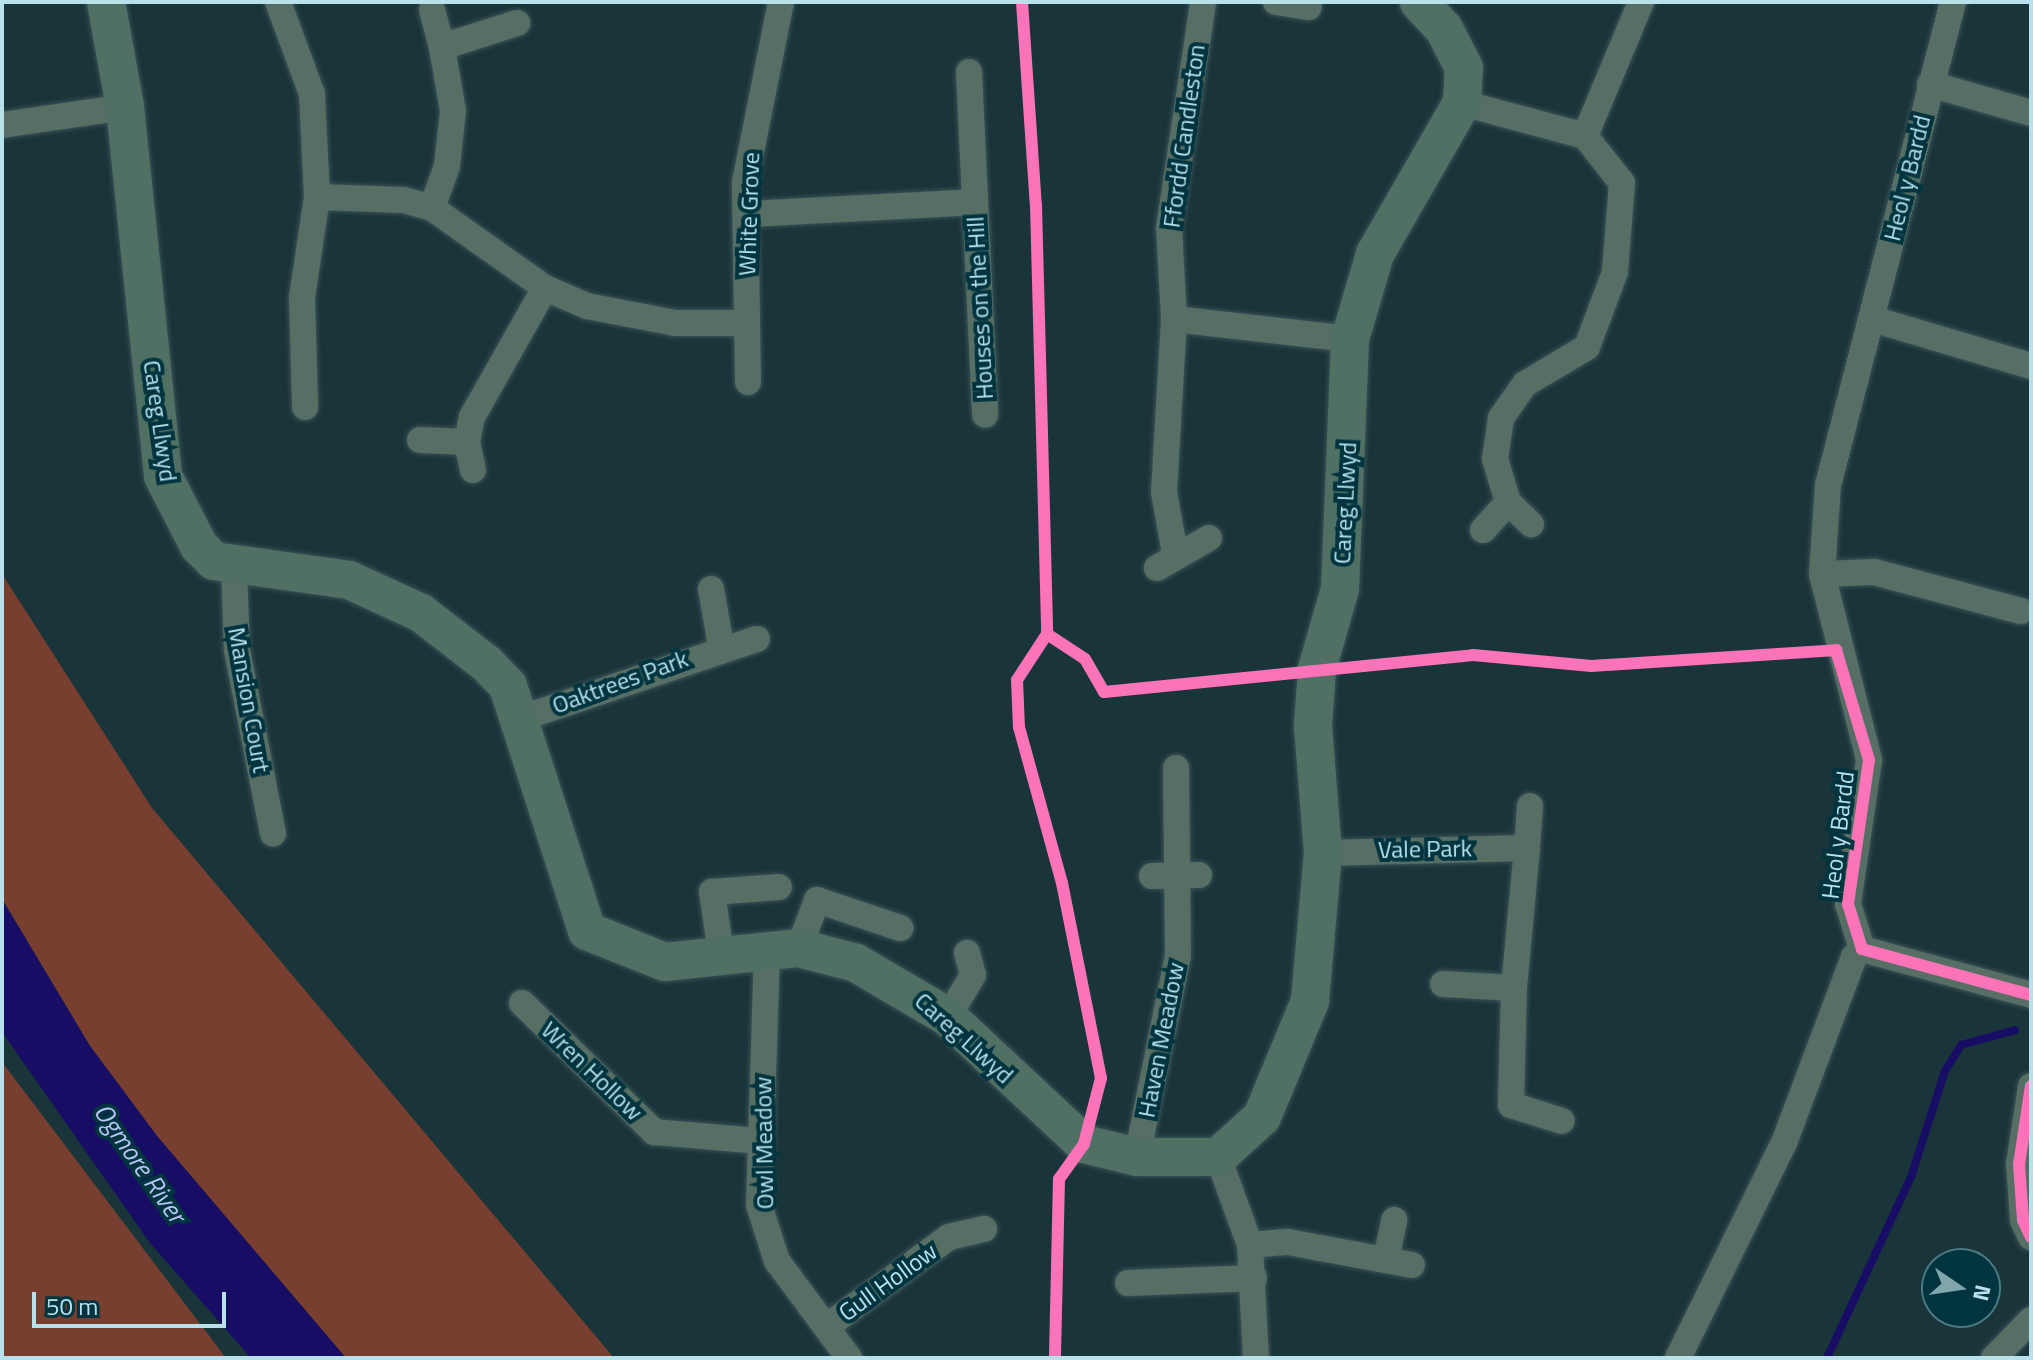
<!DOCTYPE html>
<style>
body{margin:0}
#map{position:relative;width:2033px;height:1360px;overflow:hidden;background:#1a353a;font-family:"Titillium Web",sans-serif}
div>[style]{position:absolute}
.green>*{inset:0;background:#783e2f}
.water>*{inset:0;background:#180d65}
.stream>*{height:8px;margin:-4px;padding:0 4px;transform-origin:4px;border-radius:4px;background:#180d65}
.roads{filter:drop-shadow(0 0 2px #395257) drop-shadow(0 0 2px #395257)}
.street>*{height:26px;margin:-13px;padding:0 13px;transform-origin:13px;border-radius:13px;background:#566e63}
.secondary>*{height:38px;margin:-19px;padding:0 19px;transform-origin:19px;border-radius:19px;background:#517064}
.cycleway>*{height:12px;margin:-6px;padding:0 6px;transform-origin:6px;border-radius:6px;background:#fb73b8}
span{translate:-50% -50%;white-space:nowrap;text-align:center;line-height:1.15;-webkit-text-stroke:8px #00343e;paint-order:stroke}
.street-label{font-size:24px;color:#b8e1eb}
.water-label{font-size:26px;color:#b8c4f6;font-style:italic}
.frame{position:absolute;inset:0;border:4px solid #b8e1eb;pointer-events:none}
.north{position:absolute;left:1921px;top:1248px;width:80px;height:80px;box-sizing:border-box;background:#00343e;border:2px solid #4a7983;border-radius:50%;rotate:103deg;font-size:22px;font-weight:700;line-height:32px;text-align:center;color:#b8e1eb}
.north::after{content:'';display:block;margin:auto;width:28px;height:36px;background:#81a5ad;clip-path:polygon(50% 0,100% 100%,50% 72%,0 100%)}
.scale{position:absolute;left:32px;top:1292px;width:194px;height:36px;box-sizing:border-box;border:4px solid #b8e1eb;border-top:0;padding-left:10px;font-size:24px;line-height:28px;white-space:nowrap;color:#b8e1eb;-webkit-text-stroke:6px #00343e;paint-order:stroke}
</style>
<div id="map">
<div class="green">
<div style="clip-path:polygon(2px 574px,152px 808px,614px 1358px,346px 1358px,157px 1136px,90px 1046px,2px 899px)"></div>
<div style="clip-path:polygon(2px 1062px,226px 1358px,2px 1358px)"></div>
</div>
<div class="water">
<div style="clip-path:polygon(2px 899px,90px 1046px,157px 1136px,346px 1358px,251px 1358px,150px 1243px,2px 1032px)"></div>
</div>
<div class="stream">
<div style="left:1827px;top:1358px;width:200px;rotate:-65.1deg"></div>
<div style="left:1911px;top:1177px;width:111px;rotate:-72.2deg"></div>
<div style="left:1945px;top:1071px;width:31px;rotate:-58deg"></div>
<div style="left:1961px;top:1045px;width:56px;rotate:-15.5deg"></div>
</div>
<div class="roads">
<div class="street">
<div style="left:278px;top:2px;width:98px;rotate:69.7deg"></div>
<div style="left:312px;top:94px;width:103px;rotate:87.2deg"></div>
<div style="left:317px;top:197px;width:101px;rotate:98.5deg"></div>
<div style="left:302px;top:297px;width:110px;rotate:88.4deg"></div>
<div style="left:1276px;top:2px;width:33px;rotate:9deg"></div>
<div style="left:1953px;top:2px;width:498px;rotate:104.5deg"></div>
<div style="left:1828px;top:484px;width:90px;rotate:93.8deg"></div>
<div style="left:1822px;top:574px;width:192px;rotate:75.8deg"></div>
<div style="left:1869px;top:760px;width:146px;rotate:98.3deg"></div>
<div style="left:1848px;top:904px;width:47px;rotate:72.7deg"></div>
<div style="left:1862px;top:949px;width:175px;rotate:15.2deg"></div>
<div style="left:432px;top:10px;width:38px;rotate:75deg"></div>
<div style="left:969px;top:72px;width:343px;rotate:87.3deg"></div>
<div style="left:1930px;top:84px;width:105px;rotate:16deg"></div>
<div style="left:1462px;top:103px;width:127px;rotate:15deg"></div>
<div style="left:1585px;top:136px;width:60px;rotate:51.8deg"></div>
<div style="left:1622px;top:183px;width:89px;rotate:94.5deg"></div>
<div style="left:1615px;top:272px;width:80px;rotate:110.5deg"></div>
<div style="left:1587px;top:347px;width:72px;rotate:149.2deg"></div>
<div style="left:1525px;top:384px;width:42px;rotate:125.2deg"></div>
<div style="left:1501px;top:418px;width:41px;rotate:98.3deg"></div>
<div style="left:1495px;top:459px;width:45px;rotate:73.2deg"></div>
<div style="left:1508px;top:502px;width:32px;rotate:44deg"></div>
<div style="left:2px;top:125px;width:124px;rotate:-8.3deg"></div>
<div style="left:1585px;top:136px;width:145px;rotate:-67.3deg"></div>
<div style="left:317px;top:197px;width:87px;rotate:2deg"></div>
<div style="left:404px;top:200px;width:29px;rotate:16deg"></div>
<div style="left:432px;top:208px;width:138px;rotate:35.3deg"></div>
<div style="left:545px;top:288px;width:46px;rotate:23.2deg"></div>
<div style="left:587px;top:306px;width:90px;rotate:10.9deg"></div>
<div style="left:675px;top:323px;width:72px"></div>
<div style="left:432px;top:208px;width:45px;rotate:-70.3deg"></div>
<div style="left:447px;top:166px;width:55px;rotate:-83.8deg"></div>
<div style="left:453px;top:111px;width:65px;rotate:-99.8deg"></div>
<div style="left:442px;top:47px;width:79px;rotate:-17.7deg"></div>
<div style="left:748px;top:214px;width:226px;rotate:-3deg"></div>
<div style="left:1174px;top:319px;width:177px;rotate:6.5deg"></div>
<div style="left:1872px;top:319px;width:166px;rotate:16.5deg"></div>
<div style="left:748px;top:382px;width:200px;rotate:-90.9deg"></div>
<div style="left:745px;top:182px;width:184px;rotate:-78.7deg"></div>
<div style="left:420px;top:440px;width:47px;rotate:2.4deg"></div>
<div style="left:473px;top:470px;width:29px;rotate:-102deg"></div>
<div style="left:467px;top:442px;width:25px;rotate:-79deg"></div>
<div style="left:472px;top:417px;width:148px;rotate:-60.5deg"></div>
<div style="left:1483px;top:530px;width:38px;rotate:-48deg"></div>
<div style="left:1175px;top:554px;width:63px;rotate:-100.1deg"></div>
<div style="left:1164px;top:492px;width:173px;rotate:-86.7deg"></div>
<div style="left:1174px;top:319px;width:91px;rotate:-93.1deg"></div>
<div style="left:1169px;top:228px;width:229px;rotate:-81.4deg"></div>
<div style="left:234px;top:566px;width:84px;rotate:88deg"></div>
<div style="left:237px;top:650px;width:187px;rotate:78.9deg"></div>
<div style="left:1157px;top:568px;width:60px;rotate:-30deg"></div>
<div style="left:1822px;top:574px;width:52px;rotate:-2.2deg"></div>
<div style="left:1874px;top:572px;width:152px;rotate:14.9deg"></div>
<div style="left:711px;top:589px;width:58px;rotate:80deg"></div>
<div style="left:519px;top:719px;width:251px;rotate:-18.6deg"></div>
<div style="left:1527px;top:848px;width:42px;rotate:-85.9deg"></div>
<div style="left:1323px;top:853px;width:204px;rotate:-1.4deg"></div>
<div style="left:1527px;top:848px;width:141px;rotate:95.3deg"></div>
<div style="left:1514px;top:988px;width:71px;rotate:-176.8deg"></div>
<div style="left:1152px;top:876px;width:47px;rotate:-1.2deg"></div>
<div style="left:799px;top:948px;width:51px;rotate:-69.4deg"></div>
<div style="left:817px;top:900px;width:88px;rotate:18.6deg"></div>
<div style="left:767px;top:951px;width:254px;rotate:91.8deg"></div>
<div style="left:759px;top:1205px;width:59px;rotate:72.2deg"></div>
<div style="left:777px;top:1261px;width:121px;rotate:53.4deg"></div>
<div style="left:721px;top:953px;width:62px;rotate:-98.4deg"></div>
<div style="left:712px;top:892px;width:67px;rotate:-4.3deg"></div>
<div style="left:1514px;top:988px;width:117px;rotate:91.5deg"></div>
<div style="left:1511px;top:1105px;width:53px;rotate:17.4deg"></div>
<div style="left:522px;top:1003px;width:185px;rotate:44.3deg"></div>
<div style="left:654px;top:1132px;width:106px;rotate:4.9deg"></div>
<div style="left:948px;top:1017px;width:49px;rotate:-59.2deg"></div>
<div style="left:973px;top:975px;width:23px;rotate:-105deg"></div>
<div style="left:2031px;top:1086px;width:79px;rotate:98.7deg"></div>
<div style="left:2019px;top:1164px;width:56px;rotate:85.9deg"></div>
<div style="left:2023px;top:1220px;width:19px;rotate:65deg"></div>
<div style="left:1137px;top:1157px;width:206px;rotate:-78.5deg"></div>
<div style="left:1178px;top:955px;width:187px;rotate:-90.6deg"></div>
<div style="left:1218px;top:1157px;width:94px;rotate:70deg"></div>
<div style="left:1250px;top:1245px;width:113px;rotate:87deg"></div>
<div style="left:1250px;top:1245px;width:38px;rotate:-5deg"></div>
<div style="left:1288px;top:1242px;width:126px;rotate:10.5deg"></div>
<div style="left:1386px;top:1259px;width:40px;rotate:-78deg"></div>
<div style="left:1128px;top:1283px;width:126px;rotate:-2.3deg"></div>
<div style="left:826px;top:1327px;width:152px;rotate:-36.2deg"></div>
<div style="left:949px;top:1237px;width:36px;rotate:-13deg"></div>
<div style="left:1678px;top:1358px;width:240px;rotate:-63.8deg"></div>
<div style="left:1784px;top:1143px;width:199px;rotate:-69.4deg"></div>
<div style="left:1854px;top:957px;width:11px;rotate:-45deg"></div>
<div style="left:1994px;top:1358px;width:53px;rotate:-45.8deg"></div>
</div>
<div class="secondary">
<div style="left:106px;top:2px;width:107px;rotate:79.7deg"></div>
<div style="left:125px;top:107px;width:371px;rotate:84.1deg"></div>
<div style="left:163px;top:476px;width:79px;rotate:62.8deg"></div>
<div style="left:199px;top:546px;width:21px;rotate:45deg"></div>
<div style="left:214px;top:561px;width:136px;rotate:8deg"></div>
<div style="left:349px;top:580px;width:79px;rotate:24.6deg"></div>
<div style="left:421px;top:613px;width:83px;rotate:37.7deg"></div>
<div style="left:487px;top:664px;width:30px;rotate:46deg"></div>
<div style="left:508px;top:686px;width:257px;rotate:72.1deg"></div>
<div style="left:587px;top:931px;width:84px;rotate:21.7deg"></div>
<div style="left:665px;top:962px;width:135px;rotate:-6deg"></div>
<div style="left:799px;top:948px;width:59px;rotate:14.7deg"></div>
<div style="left:856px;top:963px;width:107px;rotate:30.4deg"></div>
<div style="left:948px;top:1017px;width:186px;rotate:43deg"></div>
<div style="left:1084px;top:1144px;width:55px;rotate:13.8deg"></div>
<div style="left:1137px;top:1157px;width:81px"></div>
<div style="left:1218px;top:1157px;width:59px;rotate:-42.3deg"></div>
<div style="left:1262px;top:1117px;width:126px;rotate:-67.5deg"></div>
<div style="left:1310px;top:1001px;width:149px;rotate:-85deg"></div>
<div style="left:1323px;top:853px;width:127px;rotate:-94.5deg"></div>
<div style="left:1313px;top:726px;width:57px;rotate:-86deg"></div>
<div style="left:1317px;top:669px;width:83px;rotate:-74deg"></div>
<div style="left:1340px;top:589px;width:250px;rotate:-87.7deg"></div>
<div style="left:1350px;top:339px;width:89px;rotate:-73.6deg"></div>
<div style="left:1375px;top:254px;width:174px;rotate:-60.1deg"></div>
<div style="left:1462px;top:103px;width:35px;rotate:-87deg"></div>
<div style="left:1464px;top:68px;width:44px;rotate:-117.1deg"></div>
<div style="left:1444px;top:29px;width:37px;rotate:-133deg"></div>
</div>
</div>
<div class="cycleway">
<div style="left:1022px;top:2px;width:203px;rotate:86.1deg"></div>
<div style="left:1036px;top:205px;width:429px;rotate:88.5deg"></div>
<div style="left:1047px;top:634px;width:55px;rotate:123.1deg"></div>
<div style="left:1017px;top:680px;width:47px;rotate:87.6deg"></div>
<div style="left:1019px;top:727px;width:162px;rotate:74.6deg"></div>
<div style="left:1062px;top:883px;width:199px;rotate:78.7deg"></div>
<div style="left:1101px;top:1078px;width:68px;rotate:104.4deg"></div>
<div style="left:1084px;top:1144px;width:43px;rotate:125.5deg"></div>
<div style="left:1059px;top:1179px;width:179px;rotate:91.3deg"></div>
<div style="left:1047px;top:634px;width:45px;rotate:33.3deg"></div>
<div style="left:1085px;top:659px;width:38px;rotate:60deg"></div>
<div style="left:1104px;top:692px;width:371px;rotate:-5.7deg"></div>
<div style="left:1473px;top:655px;width:119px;rotate:5.3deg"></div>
<div style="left:1591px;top:666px;width:246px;rotate:-3.7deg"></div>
<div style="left:1836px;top:650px;width:115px;rotate:73.3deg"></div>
<div style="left:1869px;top:760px;width:146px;rotate:98.3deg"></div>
<div style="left:1848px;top:904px;width:47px;rotate:72.7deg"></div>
<div style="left:1862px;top:949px;width:175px;rotate:15.2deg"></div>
<div style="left:2031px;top:1086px;width:79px;rotate:98.7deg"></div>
<div style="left:2019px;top:1164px;width:56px;rotate:85.9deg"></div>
<div style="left:2023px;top:1220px;width:19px;rotate:65deg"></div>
</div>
<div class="street-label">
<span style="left:1184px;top:136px;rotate:-82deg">Ffordd Candleston</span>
<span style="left:1907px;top:178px;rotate:-76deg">Heol y Bardd</span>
<span style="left:749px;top:214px;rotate:-88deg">White Grove</span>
<span style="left:980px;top:308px;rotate:-93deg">Houses on the Hill</span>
<span style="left:160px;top:421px;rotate:82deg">Careg Llwyd</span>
<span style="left:1345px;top:503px;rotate:-87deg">Careg Llwyd</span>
<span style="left:620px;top:682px;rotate:-20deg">Oaktrees Park</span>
<span style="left:249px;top:700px;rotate:80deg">Mansion Court</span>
<span style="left:1838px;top:835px;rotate:-83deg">Heol y Bardd</span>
<span style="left:1425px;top:849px;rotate:-1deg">Vale Park</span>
<span style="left:964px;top:1038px;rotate:42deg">Careg Llwyd</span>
<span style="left:1161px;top:1040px;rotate:-79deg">Haven Meadow</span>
<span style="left:592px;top:1071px;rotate:44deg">Wren Hollow</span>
<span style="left:764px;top:1143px;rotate:-91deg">Owl Meadow</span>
<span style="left:888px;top:1282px;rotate:-36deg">Gull Hollow</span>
</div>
<div class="water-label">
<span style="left:140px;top:1163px;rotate:55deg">Ogmore River</span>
</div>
<div class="frame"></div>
<div class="north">N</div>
<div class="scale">50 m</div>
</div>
